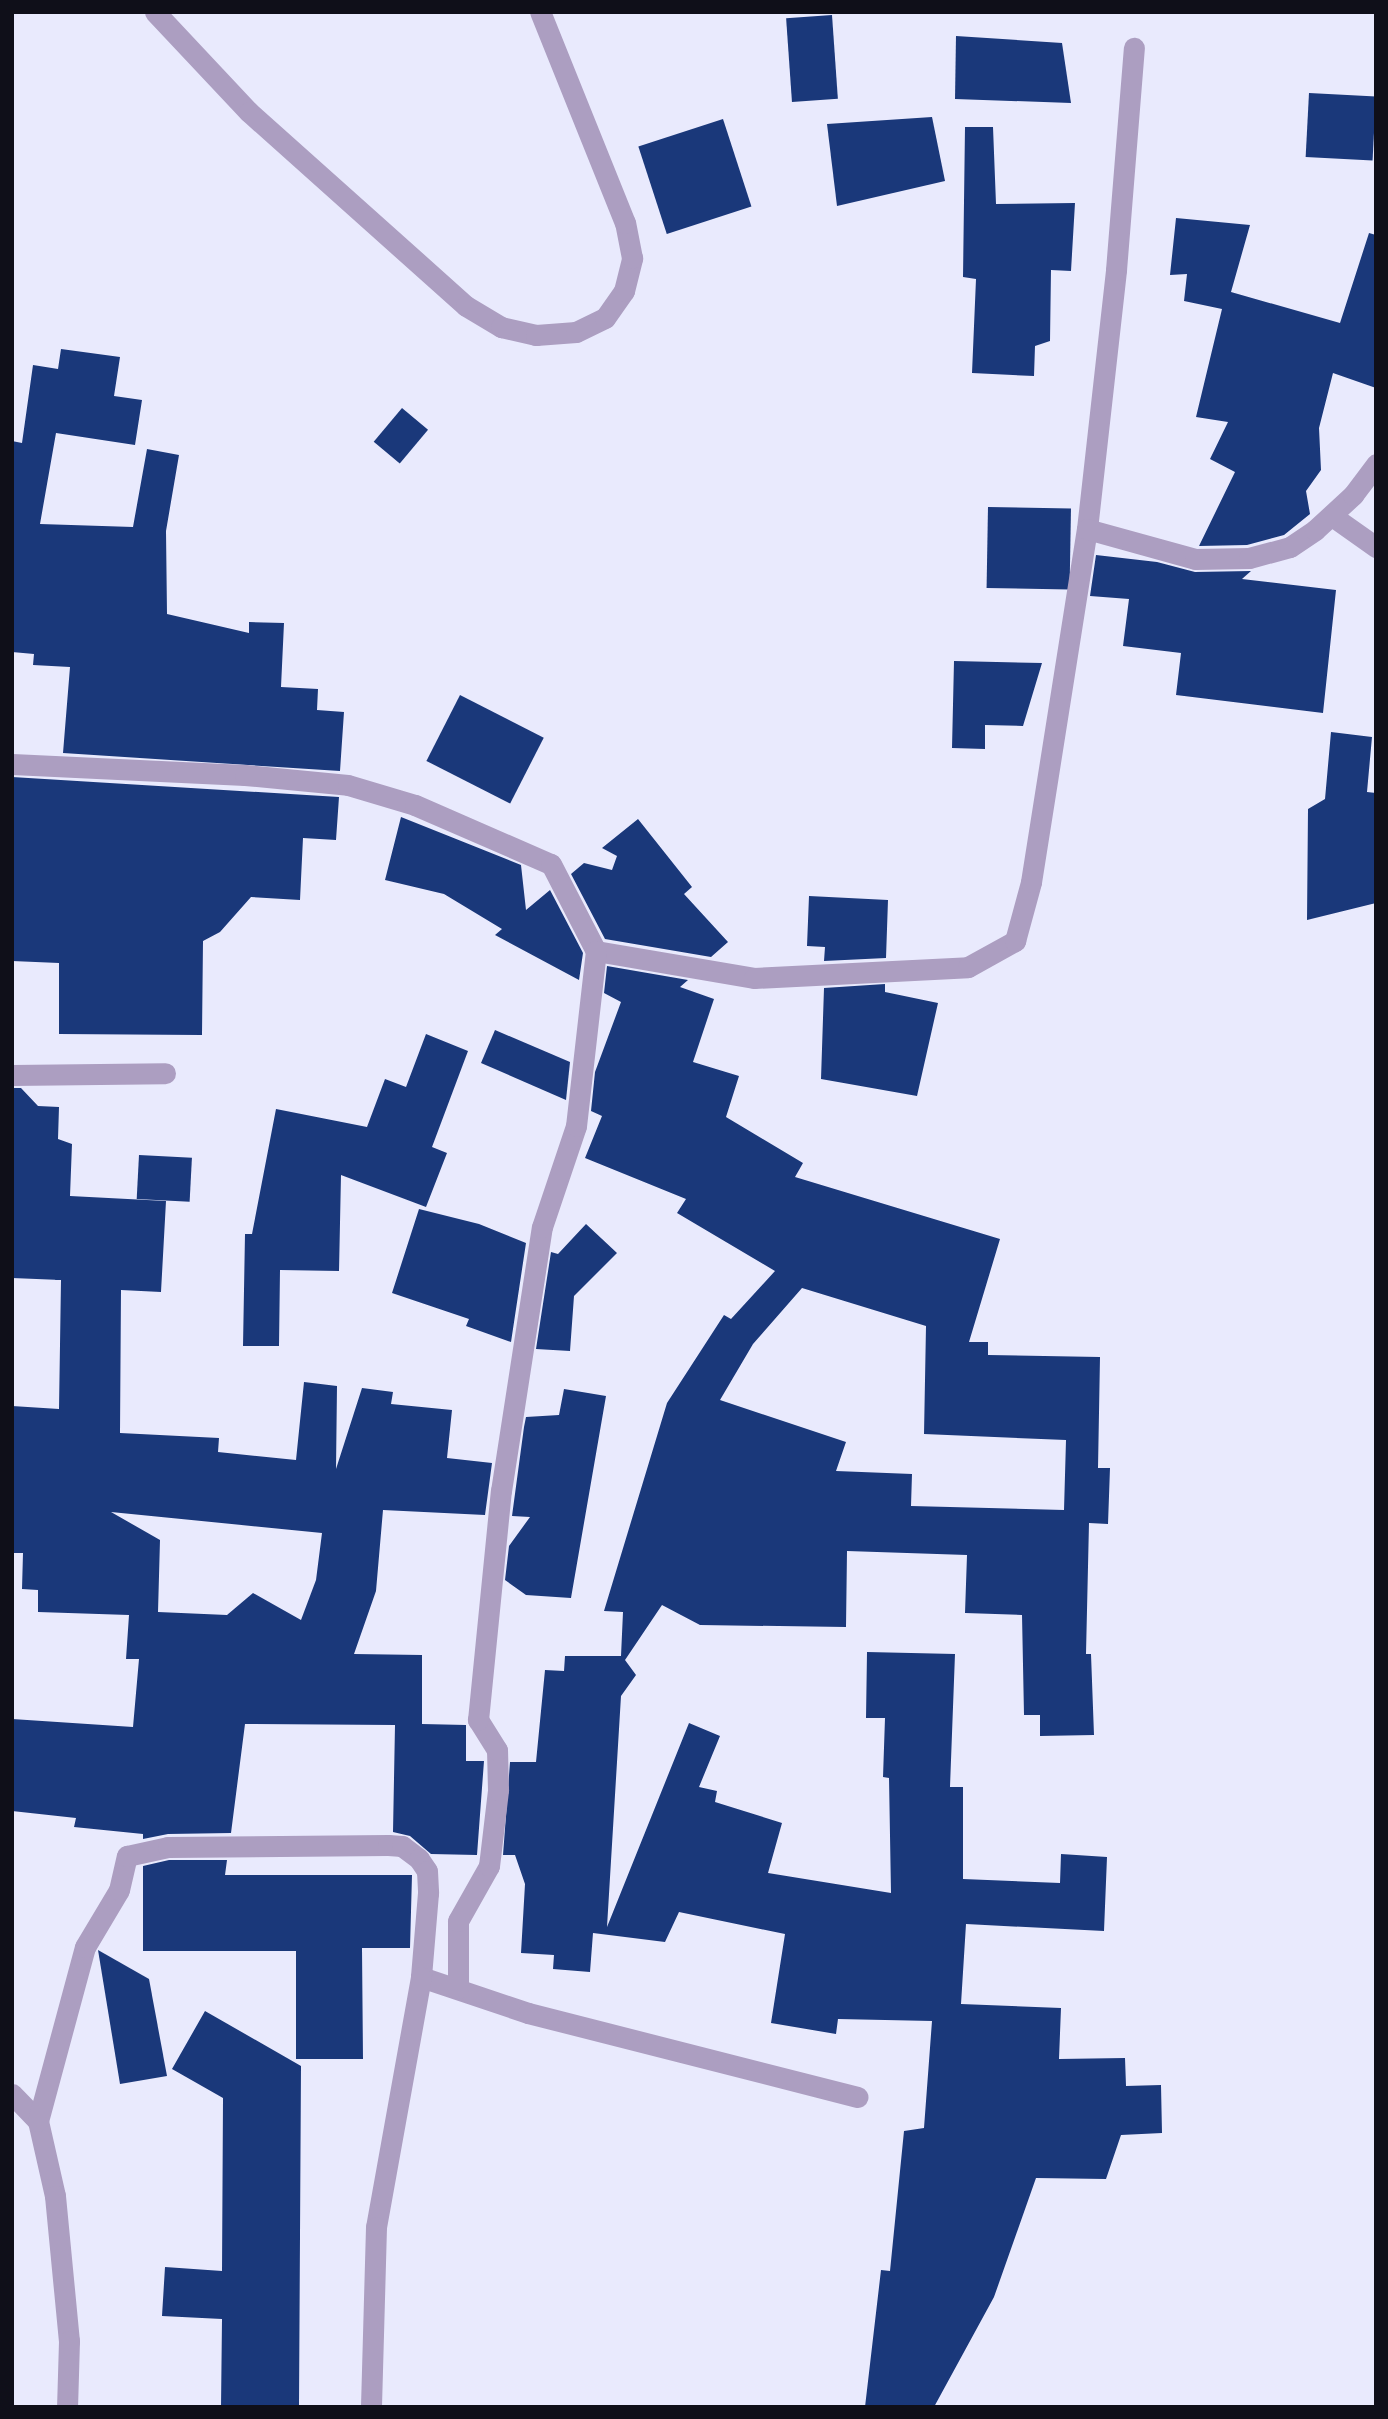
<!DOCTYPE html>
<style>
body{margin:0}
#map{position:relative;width:1388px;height:2419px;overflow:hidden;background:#e9eafd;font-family:"Open Sans",sans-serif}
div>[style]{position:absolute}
.building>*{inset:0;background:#1a387a;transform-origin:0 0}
.minor>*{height:21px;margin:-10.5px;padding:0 10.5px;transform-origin:10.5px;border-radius:10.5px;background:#ac9ec1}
span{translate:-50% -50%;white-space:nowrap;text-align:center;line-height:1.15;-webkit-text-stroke:7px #e9eafd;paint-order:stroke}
.frame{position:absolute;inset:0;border:14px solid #0f0f19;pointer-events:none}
</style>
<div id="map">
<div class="building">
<div style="left:832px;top:15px;width:84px;height:46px;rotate:86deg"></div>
<div style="clip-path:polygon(956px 36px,1062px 43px,1071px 103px,955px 99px)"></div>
<div style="left:1309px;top:93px;width:67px;height:64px;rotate:3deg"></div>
<div style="clip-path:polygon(932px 117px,945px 181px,837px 206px,827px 124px)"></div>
<div style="left:723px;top:119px;width:92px;height:89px;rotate:72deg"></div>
<div style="clip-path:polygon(965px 127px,993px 127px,996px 204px,1075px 203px,1071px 271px,1051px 270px,1050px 341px,1035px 346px,1034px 376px,972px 373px,976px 279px,963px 277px)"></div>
<div style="clip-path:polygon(1176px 218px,1250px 225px,1231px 292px,1340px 323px,1369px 233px,1376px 235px,1376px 388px,1333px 373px,1319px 428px,1321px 470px,1306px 491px,1310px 514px,1284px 535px,1247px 545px,1199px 546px,1235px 472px,1210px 459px,1228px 422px,1196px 417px,1222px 309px,1184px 301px,1187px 274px,1170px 275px)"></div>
<div style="clip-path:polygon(61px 349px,120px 357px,114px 396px,142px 400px,135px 445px,56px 433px,40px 524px,133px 527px,147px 449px,179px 455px,166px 531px,167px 614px,249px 633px,249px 622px,284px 623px,281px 687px,318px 689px,317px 710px,344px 712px,340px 771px,63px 753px,70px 667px,33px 665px,34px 654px,12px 652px,12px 441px,22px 443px,33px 365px,58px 369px)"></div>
<div style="left:402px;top:408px;width:34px;height:44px;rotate:40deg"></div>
<div style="left:988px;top:507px;width:83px;height:81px;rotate:1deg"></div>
<div style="clip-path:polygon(1096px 555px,1157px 562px,1195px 572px,1251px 571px,1242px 579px,1336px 590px,1323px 713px,1176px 695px,1181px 653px,1123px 646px,1129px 599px,1090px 596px)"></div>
<div style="clip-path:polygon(954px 661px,1042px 663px,1023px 726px,985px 725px,985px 749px,952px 748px)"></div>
<div style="left:460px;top:695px;width:94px;height:74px;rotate:27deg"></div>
<div style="clip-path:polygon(1331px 732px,1372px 737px,1367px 792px,1376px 793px,1376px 903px,1307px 920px,1308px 809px,1325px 799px)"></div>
<div style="clip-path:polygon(12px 777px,339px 797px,336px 840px,303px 838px,300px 900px,251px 897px,220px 932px,203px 941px,202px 1035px,59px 1034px,59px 963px,12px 961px)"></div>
<div style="clip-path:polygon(401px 817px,521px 865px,526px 910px,550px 890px,583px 953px,579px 980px,495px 935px,502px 929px,444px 894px,385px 880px)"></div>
<div style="clip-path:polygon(638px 819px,692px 887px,684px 894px,728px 942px,711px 957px,605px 939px,571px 874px,584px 863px,612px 870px,617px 856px,602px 848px)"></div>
<div style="clip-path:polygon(809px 896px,888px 900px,886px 958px,824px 961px,825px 947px,807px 946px)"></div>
<div style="clip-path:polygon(evenodd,607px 966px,688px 980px,680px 987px,714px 999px,693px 1062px,739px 1076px,726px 1117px,803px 1163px,795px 1177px,1000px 1239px,969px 1342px,988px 1342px,988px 1355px,1100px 1357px,1098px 1468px,1110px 1468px,1108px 1524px,1089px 1523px,1086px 1654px,1091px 1654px,1094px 1735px,1040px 1736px,1040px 1715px,1024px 1715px,1022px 1615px,965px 1613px,967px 1555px,847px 1551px,846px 1627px,700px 1625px,662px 1605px,625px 1660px,636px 1675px,621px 1696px,607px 1927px,689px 1723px,720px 1736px,699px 1787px,717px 1791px,715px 1802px,782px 1823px,768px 1873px,891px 1893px,889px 1778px,883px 1777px,885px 1718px,866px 1718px,867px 1652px,955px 1654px,950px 1787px,963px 1787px,963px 1879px,1060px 1883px,1061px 1854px,1107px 1857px,1104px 1931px,966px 1924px,961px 2004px,1061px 2008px,1059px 2059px,1125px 2058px,1126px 2086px,1161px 2085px,1162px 2133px,1121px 2135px,1106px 2179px,1036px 2178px,994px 2297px,934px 2407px,865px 2407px,881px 2270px,890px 2271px,904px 2131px,924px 2128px,932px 2021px,838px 2019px,836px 2034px,771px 2023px,785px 1934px,679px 1912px,665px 1942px,593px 1933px,590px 1972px,553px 1969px,554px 1955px,521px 1953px,525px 1884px,515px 1855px,503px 1855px,510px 1762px,536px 1762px,545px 1670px,564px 1671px,565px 1656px,621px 1656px,623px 1612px,604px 1611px,667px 1403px,724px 1315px,731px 1319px,775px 1271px,677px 1213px,686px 1199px,585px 1158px,602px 1116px,591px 1111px,595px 1072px,621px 1002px,604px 993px,607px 966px,802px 1288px,926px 1326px,924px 1434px,1066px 1440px,1064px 1510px,911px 1506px,912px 1474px,836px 1471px,846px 1442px,720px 1400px,753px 1344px,802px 1288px)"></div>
<div style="clip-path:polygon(885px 984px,885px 992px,938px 1003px,917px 1096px,821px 1079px,824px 988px)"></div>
<div style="clip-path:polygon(495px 1030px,570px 1062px,566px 1100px,481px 1063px)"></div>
<div style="clip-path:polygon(426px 1034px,468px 1051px,432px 1147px,447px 1153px,426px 1207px,341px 1175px,339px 1271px,280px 1270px,279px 1346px,243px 1346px,245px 1234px,252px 1234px,276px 1109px,367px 1127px,385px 1079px,406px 1087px)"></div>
<div style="clip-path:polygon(evenodd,12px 1088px,21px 1088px,38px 1106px,59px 1107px,58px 1139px,72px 1144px,70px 1196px,166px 1201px,161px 1292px,121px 1290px,120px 1433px,219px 1438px,218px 1452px,296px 1460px,304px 1382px,337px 1386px,336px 1469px,362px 1388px,393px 1392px,391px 1404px,452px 1410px,447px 1458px,492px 1463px,485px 1515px,383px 1510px,376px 1591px,354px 1654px,422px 1655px,422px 1724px,466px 1725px,466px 1761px,484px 1761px,477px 1855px,431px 1854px,410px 1836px,393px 1832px,395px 1725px,245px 1724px,231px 1833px,168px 1834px,143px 1839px,143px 1834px,74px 1827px,76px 1818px,12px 1811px,12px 1719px,133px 1727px,139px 1659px,126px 1659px,129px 1615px,38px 1612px,38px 1590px,22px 1589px,23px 1553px,12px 1553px,12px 1406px,59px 1409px,61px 1280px,12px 1278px,12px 1088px,111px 1512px,322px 1533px,316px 1580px,301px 1620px,253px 1593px,227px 1615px,158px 1612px,160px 1540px,111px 1512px)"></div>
<div style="left:139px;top:1155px;width:53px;height:44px;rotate:3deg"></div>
<div style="clip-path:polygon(419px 1209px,479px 1224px,526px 1243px,511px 1342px,466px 1326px,469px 1319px,392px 1293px)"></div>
<div style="clip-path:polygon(586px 1224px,617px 1253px,574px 1296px,570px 1351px,536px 1349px,551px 1252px,558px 1254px)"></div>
<div style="clip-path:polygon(564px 1389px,606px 1396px,571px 1598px,526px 1595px,505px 1580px,509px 1546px,530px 1517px,512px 1516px,524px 1427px,526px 1417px,559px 1415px)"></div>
<div style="clip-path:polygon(169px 1860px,227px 1860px,225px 1875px,412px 1875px,410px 1948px,362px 1948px,363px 2059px,296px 2059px,296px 1951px,143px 1951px,143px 1866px)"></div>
<div style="clip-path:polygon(98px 1950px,149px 1979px,167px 2076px,120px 2084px)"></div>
<div style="clip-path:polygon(205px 2011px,301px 2066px,299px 2407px,221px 2407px,222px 2319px,162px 2316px,165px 2267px,222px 2271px,223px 2098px,172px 2069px)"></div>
</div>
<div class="minor">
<div style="left:155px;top:12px;width:137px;rotate:46.8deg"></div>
<div style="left:249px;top:112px;width:291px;rotate:41.8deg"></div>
<div style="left:466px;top:306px;width:41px;rotate:31deg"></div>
<div style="left:501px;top:327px;width:36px;rotate:13deg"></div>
<div style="left:536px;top:335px;width:40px;rotate:-4.3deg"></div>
<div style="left:576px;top:332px;width:32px;rotate:-26deg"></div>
<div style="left:605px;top:318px;width:33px;rotate:-55deg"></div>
<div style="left:624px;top:291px;width:34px;rotate:-76deg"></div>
<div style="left:632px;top:258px;width:36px;rotate:-101deg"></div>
<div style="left:625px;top:223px;width:227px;rotate:-111.9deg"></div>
<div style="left:1332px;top:516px;width:54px;rotate:35.2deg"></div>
<div style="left:1087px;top:529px;width:261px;rotate:-83.6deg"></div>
<div style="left:1116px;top:270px;width:223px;rotate:-85.4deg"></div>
<div style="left:12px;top:764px;width:233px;rotate:2.7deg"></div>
<div style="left:245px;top:775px;width:103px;rotate:5.5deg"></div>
<div style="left:348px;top:785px;width:70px;rotate:16.6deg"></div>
<div style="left:415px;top:805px;width:148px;rotate:23.5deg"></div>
<div style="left:551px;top:864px;width:98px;rotate:62.7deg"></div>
<div style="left:596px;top:951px;width:160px;rotate:9.7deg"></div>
<div style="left:754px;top:978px;width:214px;rotate:-2.9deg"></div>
<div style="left:968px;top:967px;width:54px;rotate:-29deg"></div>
<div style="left:1015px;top:941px;width:61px;rotate:-74.8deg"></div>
<div style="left:1031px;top:882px;width:357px;rotate:-81deg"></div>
<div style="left:1087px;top:529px;width:112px;rotate:15.5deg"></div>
<div style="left:1195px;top:559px;width:54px;rotate:-1.1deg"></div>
<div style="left:1249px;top:558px;width:42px;rotate:-15deg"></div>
<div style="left:1290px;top:547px;width:30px;rotate:-34deg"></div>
<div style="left:1315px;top:530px;width:52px;rotate:-42.6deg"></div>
<div style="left:1353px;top:495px;width:39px;rotate:-53deg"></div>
<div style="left:12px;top:1075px;width:153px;rotate:-0.7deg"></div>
<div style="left:421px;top:1977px;width:113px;rotate:18.6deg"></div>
<div style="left:528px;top:2013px;width:340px;rotate:14.3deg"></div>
<div style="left:458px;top:1988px;width:67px;rotate:-90deg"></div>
<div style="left:458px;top:1921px;width:63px;rotate:-60.6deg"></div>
<div style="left:489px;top:1866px;width:77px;rotate:-83.2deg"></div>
<div style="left:498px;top:1790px;width:40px;rotate:-91.4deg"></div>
<div style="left:497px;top:1750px;width:36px;rotate:-122deg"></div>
<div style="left:478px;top:1720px;width:230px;rotate:-84.3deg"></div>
<div style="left:501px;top:1491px;width:267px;rotate:-81.2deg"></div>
<div style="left:542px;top:1227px;width:107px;rotate:-71.4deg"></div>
<div style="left:576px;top:1126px;width:176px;rotate:-83.5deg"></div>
<div style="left:12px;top:2094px;width:37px;rotate:46deg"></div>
<div style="left:38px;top:2121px;width:77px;rotate:77.2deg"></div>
<div style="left:55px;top:2196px;width:146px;rotate:84.5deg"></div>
<div style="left:69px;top:2341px;width:66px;rotate:91.7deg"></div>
<div style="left:38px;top:2121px;width:180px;rotate:-74.9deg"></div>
<div style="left:85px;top:1947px;width:66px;rotate:-59.2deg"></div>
<div style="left:119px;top:1890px;width:35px;rotate:-77deg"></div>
<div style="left:127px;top:1856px;width:42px;rotate:-12.4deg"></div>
<div style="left:168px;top:1847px;width:220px;rotate:-0.5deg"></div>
<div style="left:388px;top:1845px;width:14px;rotate:4deg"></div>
<div style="left:402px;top:1846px;width:21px;rotate:37deg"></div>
<div style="left:419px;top:1859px;width:14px;rotate:56deg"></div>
<div style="left:427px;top:1871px;width:22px;rotate:87deg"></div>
<div style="left:428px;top:1893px;width:84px;rotate:94.8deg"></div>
<div style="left:421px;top:1977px;width:254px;rotate:100.2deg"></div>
<div style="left:376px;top:2227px;width:180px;rotate:91.6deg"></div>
</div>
<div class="frame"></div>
</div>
